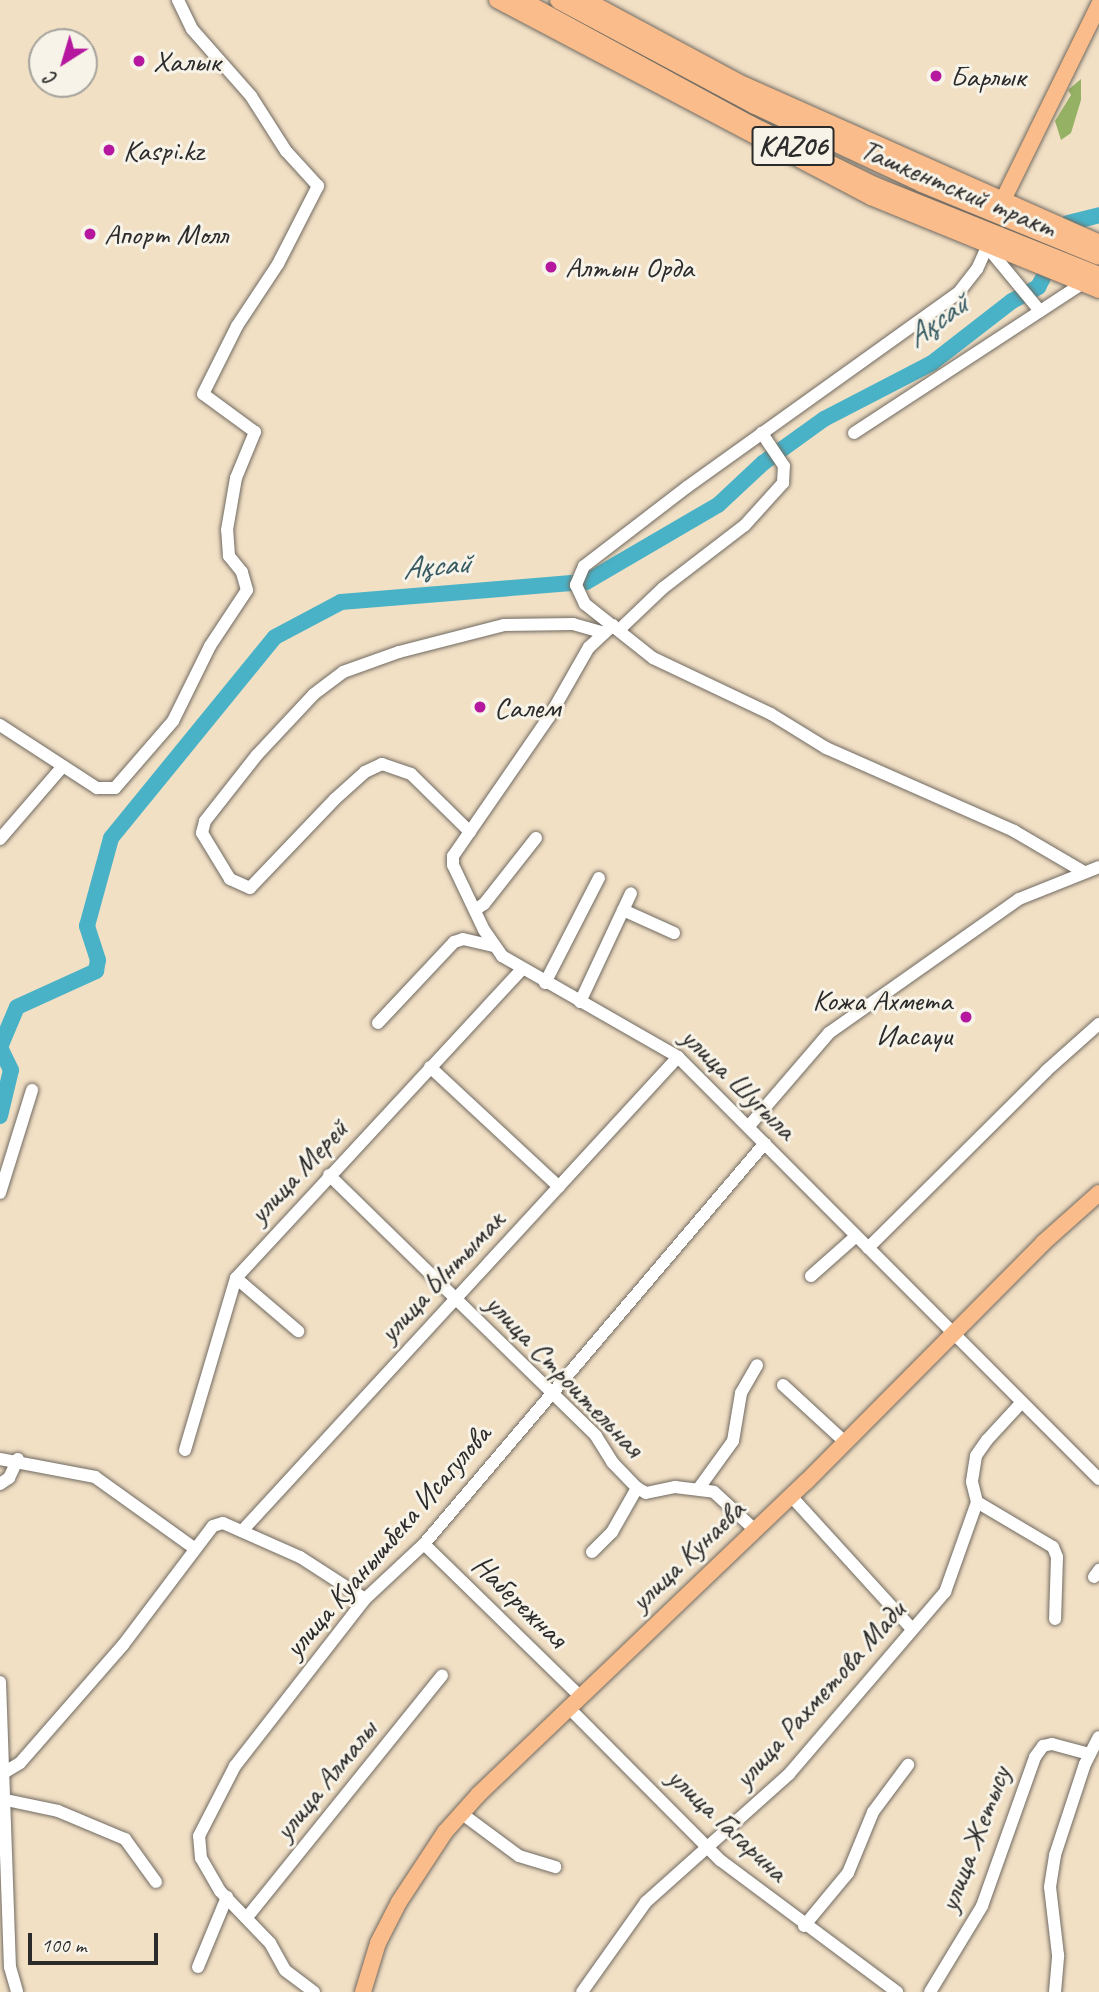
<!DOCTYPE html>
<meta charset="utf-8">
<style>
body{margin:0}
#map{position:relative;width:1099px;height:1992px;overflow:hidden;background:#f2e0c5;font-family:Caveat,sans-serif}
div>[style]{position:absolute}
.forest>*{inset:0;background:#95b164}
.river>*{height:16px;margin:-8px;padding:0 8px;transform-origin:8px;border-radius:8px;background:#49b2c7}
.roads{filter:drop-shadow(0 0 2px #716a61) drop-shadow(0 0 2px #716a61)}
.minor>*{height:12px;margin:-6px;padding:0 6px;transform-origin:6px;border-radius:6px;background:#fff}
.major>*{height:16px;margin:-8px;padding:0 8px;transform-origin:8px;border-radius:8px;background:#f9bc8a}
.highway>*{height:18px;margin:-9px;padding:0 9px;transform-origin:9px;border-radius:9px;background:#f9bc8a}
.dots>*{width:19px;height:19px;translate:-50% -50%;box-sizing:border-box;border:4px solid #f7f3e8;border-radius:50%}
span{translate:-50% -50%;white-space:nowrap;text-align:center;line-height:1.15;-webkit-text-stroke:6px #f7f3e8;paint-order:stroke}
.shield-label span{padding:2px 5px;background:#f7f3e8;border:2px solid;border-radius:5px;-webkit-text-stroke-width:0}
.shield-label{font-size:28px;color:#2b2b2b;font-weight:700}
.poi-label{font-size:30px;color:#2b2b2b}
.left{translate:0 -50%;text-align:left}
.right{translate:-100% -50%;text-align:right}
.street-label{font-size:30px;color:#2b2b2b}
.water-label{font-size:32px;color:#365a62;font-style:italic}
.north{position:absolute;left:28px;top:28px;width:70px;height:70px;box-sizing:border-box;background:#f7f3e8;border:2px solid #a5a39c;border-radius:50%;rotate:217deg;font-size:19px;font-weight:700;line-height:28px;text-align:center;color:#2b2b2b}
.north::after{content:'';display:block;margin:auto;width:24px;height:32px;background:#b5179e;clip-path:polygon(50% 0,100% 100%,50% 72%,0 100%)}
.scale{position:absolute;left:28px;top:1933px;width:130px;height:32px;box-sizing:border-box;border:4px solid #2b2b2b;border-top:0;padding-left:9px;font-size:21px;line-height:24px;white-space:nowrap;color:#2b2b2b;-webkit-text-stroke:5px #f7f3e8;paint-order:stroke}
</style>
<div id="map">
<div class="forest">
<div style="clip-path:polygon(1081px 79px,1081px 100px,1071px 133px,1061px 140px,1055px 121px,1071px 95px,1068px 90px)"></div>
</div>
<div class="river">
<div style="left:1068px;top:223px;width:32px;rotate:-14deg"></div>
<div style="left:0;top:1116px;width:47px;rotate:-76.6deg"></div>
<div style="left:11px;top:1070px;width:25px;rotate:-116deg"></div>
<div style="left:0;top:1047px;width:43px;rotate:-67deg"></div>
<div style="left:17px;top:1007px;width:87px;rotate:-24.5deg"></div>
<div style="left:96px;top:971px;width:11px;rotate:-80deg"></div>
<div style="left:98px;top:960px;width:36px;rotate:-108deg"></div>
<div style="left:87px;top:926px;width:91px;rotate:-74.7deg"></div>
<div style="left:111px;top:838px;width:259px;rotate:-50.8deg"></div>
<div style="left:275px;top:637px;width:75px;rotate:-27.9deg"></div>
<div style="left:341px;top:602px;width:246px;rotate:-4.7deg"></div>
<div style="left:586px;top:582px;width:153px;rotate:-30.3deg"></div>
<div style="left:718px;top:505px;width:62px;rotate:-43deg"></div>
<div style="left:763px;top:463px;width:75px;rotate:-35.8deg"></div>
<div style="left:824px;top:419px;width:122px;rotate:-27.4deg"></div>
<div style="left:932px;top:363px;width:101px;rotate:-37.8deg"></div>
<div style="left:1012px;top:301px;width:30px;rotate:-28deg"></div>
<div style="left:1038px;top:287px;width:10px;rotate:-61deg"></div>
</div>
<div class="roads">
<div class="minor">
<div style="left:1040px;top:311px;width:83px;rotate:-129.6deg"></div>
<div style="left:987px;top:247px;width:24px;rotate:114deg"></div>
<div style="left:977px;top:269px;width:31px;rotate:128deg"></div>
<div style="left:958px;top:293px;width:333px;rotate:144.4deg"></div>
<div style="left:687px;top:487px;width:130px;rotate:142.5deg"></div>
<div style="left:584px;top:566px;width:21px;rotate:113deg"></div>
<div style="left:576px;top:585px;width:21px;rotate:65deg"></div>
<div style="left:585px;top:604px;width:87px;rotate:38.5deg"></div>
<div style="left:653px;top:658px;width:131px;rotate:25.4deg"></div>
<div style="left:771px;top:714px;width:65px;rotate:31.7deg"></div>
<div style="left:826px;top:748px;width:206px;rotate:23.8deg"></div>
<div style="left:1014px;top:831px;width:81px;rotate:30.4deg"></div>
<div style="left:854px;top:433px;width:272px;rotate:-33.2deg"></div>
<div style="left:613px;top:625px;width:33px;rotate:137deg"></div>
<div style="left:589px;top:647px;width:81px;rotate:119.7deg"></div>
<div style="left:549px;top:717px;width:169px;rotate:124.6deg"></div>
<div style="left:453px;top:856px;width:9px;rotate:90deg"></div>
<div style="left:453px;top:865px;width:72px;rotate:64.5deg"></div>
<div style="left:484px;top:930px;width:32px;rotate:55deg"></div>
<div style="left:502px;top:956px;width:203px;rotate:29.8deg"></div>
<div style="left:678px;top:1057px;width:596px;rotate:45.07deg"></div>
<div style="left:619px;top:630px;width:61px;rotate:-43.7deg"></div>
<div style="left:663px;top:588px;width:103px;rotate:-37.5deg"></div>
<div style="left:745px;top:525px;width:57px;rotate:-47.9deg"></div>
<div style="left:783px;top:483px;width:17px;rotate:-87deg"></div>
<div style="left:784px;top:466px;width:40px;rotate:-124deg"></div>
<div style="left:0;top:725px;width:116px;rotate:33deg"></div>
<div style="left:97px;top:788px;width:18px"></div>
<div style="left:115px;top:788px;width:89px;rotate:-49.1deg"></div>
<div style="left:173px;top:721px;width:84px;rotate:-63.7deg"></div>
<div style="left:210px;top:646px;width:67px;rotate:-56.5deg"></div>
<div style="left:247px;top:590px;width:19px;rotate:-106deg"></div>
<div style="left:242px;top:572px;width:21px;rotate:-129deg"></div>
<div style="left:229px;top:556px;width:26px;rotate:-94deg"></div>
<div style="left:227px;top:530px;width:53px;rotate:-80.2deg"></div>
<div style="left:236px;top:478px;width:50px;rotate:-67.6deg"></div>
<div style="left:255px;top:432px;width:64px;rotate:-143.8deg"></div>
<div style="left:203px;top:394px;width:76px;rotate:-63.4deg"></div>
<div style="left:237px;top:326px;width:74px;rotate:-56.5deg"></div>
<div style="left:278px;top:264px;width:88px;rotate:-62.9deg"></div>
<div style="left:318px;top:186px;width:47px;rotate:-132.4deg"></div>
<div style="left:286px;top:151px;width:65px;rotate:-122.5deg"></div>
<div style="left:251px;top:96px;width:89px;rotate:-131.4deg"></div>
<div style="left:192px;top:29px;width:32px;rotate:-116deg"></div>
<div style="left:470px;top:832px;width:83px;rotate:-135.5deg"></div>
<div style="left:411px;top:774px;width:31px;rotate:-161deg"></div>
<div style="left:382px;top:764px;width:19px;rotate:155deg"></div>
<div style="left:365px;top:772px;width:40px;rotate:138deg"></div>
<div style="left:335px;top:799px;width:123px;rotate:133.7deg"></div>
<div style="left:250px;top:888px;width:22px;rotate:-156deg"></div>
<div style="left:230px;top:879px;width:54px;rotate:-121.3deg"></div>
<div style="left:202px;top:833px;width:12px;rotate:-76deg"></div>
<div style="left:205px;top:821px;width:84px;rotate:-51.8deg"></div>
<div style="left:257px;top:755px;width:83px;rotate:-46.9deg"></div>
<div style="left:314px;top:694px;width:36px;rotate:-37deg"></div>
<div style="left:343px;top:672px;width:59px;rotate:-19.7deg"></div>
<div style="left:399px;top:652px;width:108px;rotate:-14.4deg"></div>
<div style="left:504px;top:625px;width:69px;rotate:-0.8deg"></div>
<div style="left:573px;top:624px;width:32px;rotate:16deg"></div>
<div style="left:0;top:839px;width:96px;rotate:-49.2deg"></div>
<div style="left:475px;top:910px;width:11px;rotate:-34deg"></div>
<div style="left:484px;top:904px;width:84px;rotate:-51.8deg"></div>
<div style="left:623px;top:910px;width:56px;rotate:24.3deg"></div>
<div style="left:545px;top:983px;width:118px;rotate:-62.8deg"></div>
<div style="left:580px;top:1002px;width:120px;rotate:-64.9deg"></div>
<div style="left:378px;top:1023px;width:111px;rotate:-46.8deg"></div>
<div style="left:454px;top:942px;width:9px;rotate:-18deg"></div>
<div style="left:463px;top:939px;width:31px;rotate:13deg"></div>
<div style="left:430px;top:1067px;width:176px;rotate:42.9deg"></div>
<div style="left:749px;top:1126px;width:123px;rotate:-49.3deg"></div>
<div style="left:829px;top:1033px;width:232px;rotate:-35.2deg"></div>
<div style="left:1019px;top:899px;width:86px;rotate:-21.8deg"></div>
<div style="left:329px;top:1175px;width:373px;rotate:44.3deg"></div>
<div style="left:596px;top:1436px;width:31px;rotate:58deg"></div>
<div style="left:612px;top:1462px;width:36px;rotate:46deg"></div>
<div style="left:637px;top:1488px;width:10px;rotate:29deg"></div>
<div style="left:646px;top:1493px;width:30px;rotate:-12deg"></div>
<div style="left:675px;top:1487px;width:39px;rotate:7deg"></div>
<div style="left:714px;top:1492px;width:56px;rotate:42.8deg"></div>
<div style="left:0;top:1193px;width:108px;rotate:-72.7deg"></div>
<div style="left:868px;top:1248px;width:251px;rotate:-44.8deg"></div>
<div style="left:1046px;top:1071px;width:71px;rotate:-41.6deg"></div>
<div style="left:811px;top:1276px;width:60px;rotate:-41.6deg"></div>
<div style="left:236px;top:1278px;width:82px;rotate:40.5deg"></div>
<div style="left:783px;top:1385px;width:84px;rotate:42.6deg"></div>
<div style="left:1022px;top:1402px;width:52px;rotate:132.6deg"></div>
<div style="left:987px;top:1440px;width:19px;rotate:125deg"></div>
<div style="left:976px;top:1456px;width:26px;rotate:99deg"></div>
<div style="left:972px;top:1482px;width:21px;rotate:76deg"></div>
<div style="left:977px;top:1502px;width:88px;rotate:30.6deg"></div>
<div style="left:1053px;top:1547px;width:11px;rotate:68deg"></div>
<div style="left:1057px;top:1557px;width:62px;rotate:91.8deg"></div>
<div style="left:185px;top:1450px;width:179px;rotate:-73.5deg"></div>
<div style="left:236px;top:1278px;width:421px;rotate:-47.2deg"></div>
<div style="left:0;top:1459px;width:97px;rotate:10.7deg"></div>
<div style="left:95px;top:1477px;width:122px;rotate:35.6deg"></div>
<div style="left:0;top:1484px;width:11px;rotate:-34deg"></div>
<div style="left:9px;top:1478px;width:21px;rotate:-65deg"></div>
<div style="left:699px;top:1488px;width:58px;rotate:-54.1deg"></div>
<div style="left:733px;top:1441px;width:49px;rotate:-80.5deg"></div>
<div style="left:741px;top:1393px;width:32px;rotate:-60deg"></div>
<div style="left:791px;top:1496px;width:178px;rotate:47.7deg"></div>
<div style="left:242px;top:1531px;width:644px;rotate:-47.39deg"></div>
<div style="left:424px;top:1544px;width:218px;rotate:44.3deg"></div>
<div style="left:592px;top:1552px;width:28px;rotate:-45deg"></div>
<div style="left:612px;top:1532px;width:51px;rotate:-60.4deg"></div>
<div style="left:1094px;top:1577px;width:9px;rotate:-54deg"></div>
<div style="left:0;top:1682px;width:285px;rotate:88deg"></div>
<div style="left:10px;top:1967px;width:26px;rotate:74deg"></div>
<div style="left:568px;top:1707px;width:216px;rotate:45.2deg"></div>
<div style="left:720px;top:1860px;width:221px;rotate:36.7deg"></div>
<div style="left:5px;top:1772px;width:17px;rotate:-31deg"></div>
<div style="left:20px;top:1763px;width:157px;rotate:-48.9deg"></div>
<div style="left:123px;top:1645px;width:149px;rotate:-52.9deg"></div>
<div style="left:213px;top:1526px;width:10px;rotate:-17deg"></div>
<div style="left:223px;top:1523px;width:84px;rotate:23.8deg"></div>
<div style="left:300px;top:1557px;width:77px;rotate:32.9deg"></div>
<div style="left:6px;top:1800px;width:53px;rotate:11.9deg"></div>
<div style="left:58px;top:1811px;width:73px;rotate:22.7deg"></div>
<div style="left:125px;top:1839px;width:53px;rotate:54.2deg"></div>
<div style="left:461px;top:1813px;width:72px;rotate:36.6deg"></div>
<div style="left:519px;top:1856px;width:38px;rotate:17deg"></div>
<div style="left:248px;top:1916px;width:309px;rotate:-51.1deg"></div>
<div style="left:804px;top:1926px;width:69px;rotate:-50.3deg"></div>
<div style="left:848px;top:1873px;width:66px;rotate:-67.7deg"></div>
<div style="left:873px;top:1812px;width:59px;rotate:-53.3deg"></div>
<div style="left:198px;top:1967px;width:76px;rotate:-67.5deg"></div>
<div style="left:314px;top:1992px;width:36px;rotate:-143deg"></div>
<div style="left:285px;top:1970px;width:31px;rotate:-119deg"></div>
<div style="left:270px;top:1943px;width:72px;rotate:-133.9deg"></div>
<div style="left:220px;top:1891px;width:38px;rotate:-120deg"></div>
<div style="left:201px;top:1858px;width:22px;rotate:-95deg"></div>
<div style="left:199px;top:1836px;width:79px;rotate:-62.8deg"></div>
<div style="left:235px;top:1766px;width:212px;rotate:-52.1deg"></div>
<div style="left:365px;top:1599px;width:81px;rotate:-43deg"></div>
<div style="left:424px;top:1544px;width:526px;rotate:-49.62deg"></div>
<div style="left:582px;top:1992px;width:110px;rotate:-54.6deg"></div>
<div style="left:646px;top:1902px;width:192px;rotate:-41.8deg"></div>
<div style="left:789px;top:1774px;width:240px;rotate:-49.4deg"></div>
<div style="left:945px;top:1592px;width:96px;rotate:-70.4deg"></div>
<div style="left:930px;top:1992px;width:100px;rotate:-58.8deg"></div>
<div style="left:982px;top:1906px;width:158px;rotate:-70.4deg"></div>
<div style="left:1035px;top:1757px;width:14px;rotate:-54deg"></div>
<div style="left:1043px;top:1746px;width:9px;rotate:-13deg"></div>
<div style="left:1052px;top:1744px;width:39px;rotate:15deg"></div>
<div style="left:1055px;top:1992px;width:37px;rotate:-85deg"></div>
<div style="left:1058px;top:1955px;width:68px;rotate:-96.7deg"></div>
<div style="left:1050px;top:1887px;width:32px;rotate:-81deg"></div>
<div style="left:1055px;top:1855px;width:96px;rotate:-71.8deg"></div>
<div style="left:1085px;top:1764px;width:30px;rotate:-63deg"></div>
</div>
<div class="major">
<div style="left:497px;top:0;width:423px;rotate:27.8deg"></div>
<div style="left:871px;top:197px;width:246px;rotate:22.2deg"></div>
<div style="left:586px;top:0;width:173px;rotate:28.3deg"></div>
<div style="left:738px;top:82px;width:395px;rotate:24deg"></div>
<div style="left:1002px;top:202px;width:220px;rotate:-63.8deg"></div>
<div style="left:363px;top:1992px;width:51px;rotate:-73deg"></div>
<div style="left:378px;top:1943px;width:46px;rotate:-62.9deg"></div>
<div style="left:399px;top:1902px;width:84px;rotate:-56.7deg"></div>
<div style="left:445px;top:1832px;width:51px;rotate:-48.2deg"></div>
<div style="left:479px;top:1794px;width:452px;rotate:-43.7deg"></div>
<div style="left:806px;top:1482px;width:337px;rotate:-45.2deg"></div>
<div style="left:1043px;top:1243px;width:75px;rotate:-41.8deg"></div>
</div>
<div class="highway">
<div style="left:520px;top:0;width:262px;rotate:28.5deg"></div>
<div style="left:750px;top:125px;width:138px;rotate:26.2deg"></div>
<div style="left:874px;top:186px;width:242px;rotate:21.8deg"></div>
<div style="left:559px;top:0;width:222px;rotate:28.2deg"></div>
<div style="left:755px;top:105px;width:184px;rotate:25deg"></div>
<div style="left:922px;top:183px;width:191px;rotate:22.4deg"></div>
</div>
</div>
<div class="dots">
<div style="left:139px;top:61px;background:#b5179e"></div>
<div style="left:936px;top:76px;background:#b5179e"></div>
<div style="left:109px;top:150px;background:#b5179e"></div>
<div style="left:90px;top:234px;background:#b5179e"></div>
<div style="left:551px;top:267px;background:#b5179e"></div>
<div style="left:480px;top:707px;background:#b5179e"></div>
<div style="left:966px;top:1017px;background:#b5179e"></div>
</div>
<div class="shield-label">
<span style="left:793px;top:146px">KАZ06</span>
</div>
<div class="poi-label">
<span class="left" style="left:153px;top:61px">Халык</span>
<span class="left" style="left:950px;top:76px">Барлык</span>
<span class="left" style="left:123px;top:150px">Kaspi.kz</span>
<span class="left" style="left:104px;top:234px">Апорт Молл</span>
<span class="left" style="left:565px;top:267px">Алтын Орда</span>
<span class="left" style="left:494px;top:707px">Салем</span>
<span class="right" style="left:952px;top:1017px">Кожа Ахмета<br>Иасауи</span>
</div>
<div class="street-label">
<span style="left:958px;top:188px;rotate:23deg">Ташкентский тракт</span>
<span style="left:739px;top:1083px;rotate:44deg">улица Шугыла</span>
<span style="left:298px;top:1171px;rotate:-47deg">улица Мерей</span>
<span style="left:441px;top:1276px;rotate:-47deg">улица Ынтымак</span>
<span style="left:565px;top:1375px;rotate:46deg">улица Строительная</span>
<span style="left:387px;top:1541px;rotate:-49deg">улица Куанышбека Исагулова</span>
<span style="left:687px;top:1555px;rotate:-44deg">улица Кунаева</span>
<span style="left:520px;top:1601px;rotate:44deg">Набережная</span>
<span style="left:819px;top:1694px;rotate:-48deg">улица Рахметова Мади</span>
<span style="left:325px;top:1780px;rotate:-51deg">улица Алмалы</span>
<span style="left:728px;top:1824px;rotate:43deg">улица Гагарина</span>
<span style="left:974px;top:1839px;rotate:-69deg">улица Жетысу</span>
</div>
<div class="water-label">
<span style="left:937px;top:321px;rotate:-36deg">Ақсай</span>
<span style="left:436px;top:566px;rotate:-5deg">Ақсай</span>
</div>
<div class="north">С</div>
<div class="scale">100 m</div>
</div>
